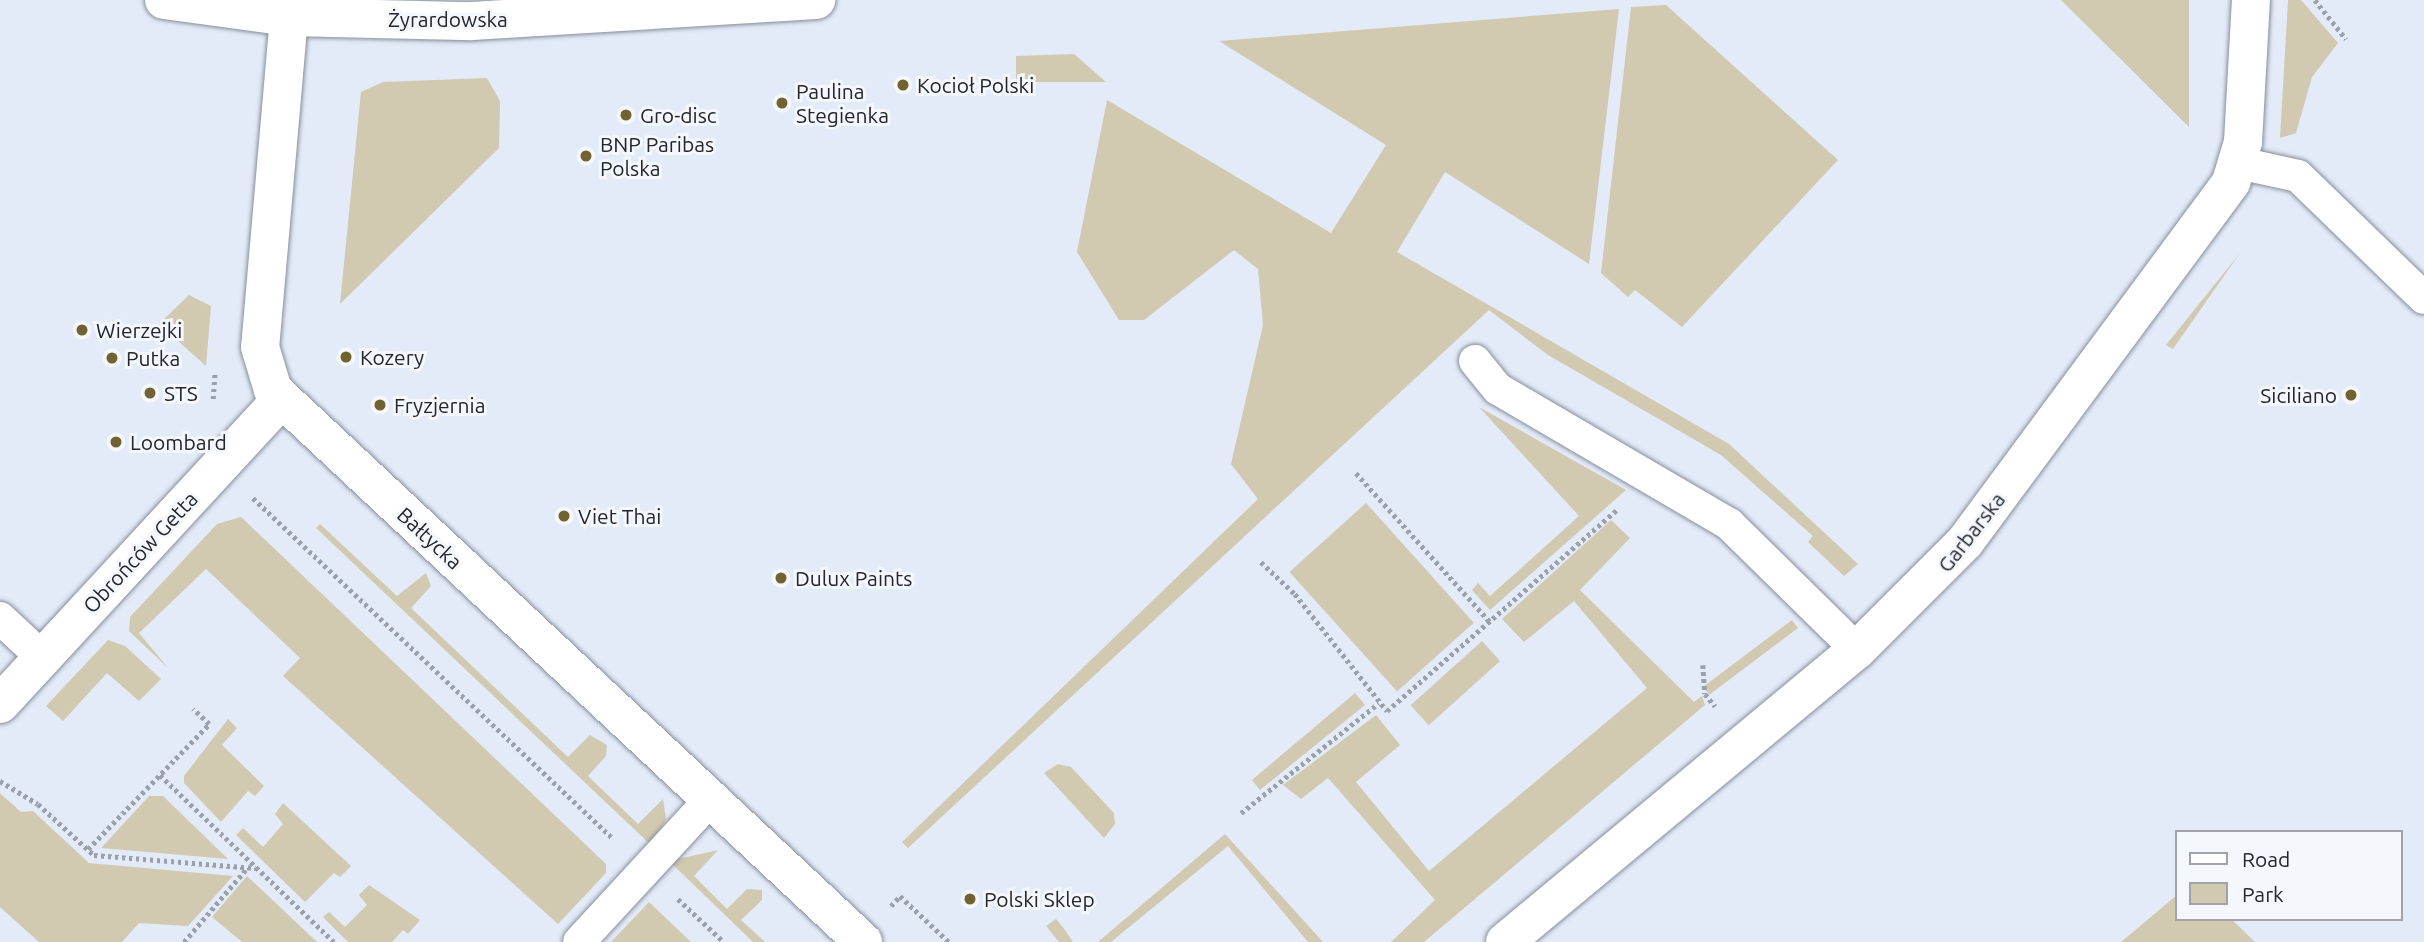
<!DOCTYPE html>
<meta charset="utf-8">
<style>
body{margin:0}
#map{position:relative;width:2424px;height:942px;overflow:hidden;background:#e3ebf9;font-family:Ubuntu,sans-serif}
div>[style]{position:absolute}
.green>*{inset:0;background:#d1c9b0;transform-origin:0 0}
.path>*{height:4.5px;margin-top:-2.25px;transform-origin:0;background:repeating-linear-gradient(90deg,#9aa1ab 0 3.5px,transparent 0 7px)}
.roads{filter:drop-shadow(0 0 2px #878e9b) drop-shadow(0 0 2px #878e9b)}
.lane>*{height:32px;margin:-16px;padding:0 16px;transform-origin:16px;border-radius:16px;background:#fff}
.street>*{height:38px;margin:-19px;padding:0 19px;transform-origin:19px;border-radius:19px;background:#fff}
.secondary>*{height:38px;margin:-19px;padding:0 19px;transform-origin:19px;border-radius:19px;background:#fff}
.dots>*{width:19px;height:19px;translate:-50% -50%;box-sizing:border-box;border:4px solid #f4f8fd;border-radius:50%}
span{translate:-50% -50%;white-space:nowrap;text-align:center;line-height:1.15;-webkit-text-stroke:6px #f4f8fd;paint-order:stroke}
.street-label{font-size:21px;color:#23262b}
.poi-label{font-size:21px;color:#23262b}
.left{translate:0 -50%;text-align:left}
.right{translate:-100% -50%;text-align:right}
.legend{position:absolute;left:2175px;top:830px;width:228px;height:91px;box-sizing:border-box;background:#f4f8fd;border:2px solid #a0a4a9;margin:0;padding:9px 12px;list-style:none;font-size:21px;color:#23262b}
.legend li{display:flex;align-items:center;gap:14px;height:35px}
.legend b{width:35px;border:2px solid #a0a4a9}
</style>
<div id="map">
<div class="green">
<div style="clip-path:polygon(2061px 0,2189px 0,2189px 127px)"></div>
<div style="clip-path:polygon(2288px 0,2301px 0,2338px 43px,2312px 77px,2296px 133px,2280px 138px)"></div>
<div style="clip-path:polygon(1666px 5px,1838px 160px,1682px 327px,1635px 290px,1628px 297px,1601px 273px,1631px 7px)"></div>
<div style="clip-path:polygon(1619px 9px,1589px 264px,1445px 172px,1397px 252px,1729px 444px,1858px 564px,1844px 576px,1808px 542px,1813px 536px,1721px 455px,1548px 355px,1489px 310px,908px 848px,902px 842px,1258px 499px,1231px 464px,1263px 325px,1258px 269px,1234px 250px,1144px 320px,1119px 320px,1077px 252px,1107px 100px,1331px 233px,1386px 145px,1219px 41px)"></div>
<div style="clip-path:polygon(1074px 54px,1106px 82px,1016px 82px,1016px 56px)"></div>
<div style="clip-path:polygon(487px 78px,500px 101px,499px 148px,340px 304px,361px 92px,383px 82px)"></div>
<div style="clip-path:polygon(2240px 253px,2173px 349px,2166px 345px)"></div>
<div style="clip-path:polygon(189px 295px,211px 306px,206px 366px,159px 324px)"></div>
<div style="clip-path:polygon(1479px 407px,1626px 490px,1490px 610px,1472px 590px,1478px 583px,1490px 596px,1579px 516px)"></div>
<div style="left:1366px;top:503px;width:161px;height:103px;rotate:48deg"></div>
<div style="clip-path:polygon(241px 517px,606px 864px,606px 873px,558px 924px,283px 676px,300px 658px,206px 569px,139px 633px,169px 669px,129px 631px,130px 617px,217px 524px)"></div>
<div style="clip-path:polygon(1611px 520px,1630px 538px,1580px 590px,1694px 702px,1702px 696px,1705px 705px,1424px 942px,1391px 942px,1435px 900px,1328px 778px,1301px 799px,1283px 785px,1376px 715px,1400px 745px,1356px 782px,1429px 871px,1647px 688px,1574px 601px,1524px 642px,1502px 619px)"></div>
<div style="clip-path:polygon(320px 524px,397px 596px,426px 573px,431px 586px,411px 608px,568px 757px,590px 735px,607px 745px,606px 756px,588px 776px,638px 824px,663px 799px,666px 819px,652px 846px,316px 528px)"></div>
<div style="left:1792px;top:620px;width:10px;height:111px;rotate:53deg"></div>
<div style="clip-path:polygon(108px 640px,125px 646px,161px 679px,139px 701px,107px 673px,63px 721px,46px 706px)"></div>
<div style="left:1482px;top:641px;width:27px;height:96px;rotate:48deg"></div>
<div style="clip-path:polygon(1355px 693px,1365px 705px,1260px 790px,1252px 780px)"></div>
<div style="clip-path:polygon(228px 719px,237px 728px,222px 745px,264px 786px,255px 796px,248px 791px,221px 822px,184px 783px,184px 776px)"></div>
<div style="clip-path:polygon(1058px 764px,1071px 767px,1114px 813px,1115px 824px,1104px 838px,1044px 773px)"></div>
<div style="clip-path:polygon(0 793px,21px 812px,33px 811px,89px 863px,233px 876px,188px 926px,139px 923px,122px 942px,39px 942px,0 907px)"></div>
<div style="clip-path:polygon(149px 796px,163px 796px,228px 859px,101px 848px)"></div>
<div style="clip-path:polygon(283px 803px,351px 866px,340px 877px,334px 873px,305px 902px,236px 835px,243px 828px,263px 847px,283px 824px,275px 814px)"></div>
<div style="clip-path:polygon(1225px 834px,1323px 942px,1308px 942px,1228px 846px,1111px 942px,1098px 942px)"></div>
<div style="clip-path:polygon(718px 850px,694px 876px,727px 909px,747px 889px,762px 890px,762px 900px,741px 920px,765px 942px,753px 942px,669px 861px)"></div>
<div style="clip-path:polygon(247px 876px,317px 942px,242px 942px,212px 917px)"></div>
<div style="clip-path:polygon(369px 885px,420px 920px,408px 934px,403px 930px,392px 942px,348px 942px,323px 917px,329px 912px,345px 927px,367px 905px,359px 895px)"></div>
<div style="clip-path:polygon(2177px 895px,2177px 919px,2231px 919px,2255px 942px,2121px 942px)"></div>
<div style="clip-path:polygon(649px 902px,691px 942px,611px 942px)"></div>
<div style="clip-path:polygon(1056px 919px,1065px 930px,1073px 942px,1059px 942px,1046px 926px)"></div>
</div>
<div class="path">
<div style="left:2315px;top:0;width:50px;rotate:51.5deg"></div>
<div style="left:213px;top:399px;width:27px;rotate:-86deg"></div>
<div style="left:1356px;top:473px;width:200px;rotate:48deg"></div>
<div style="left:253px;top:498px;width:496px;rotate:43.4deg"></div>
<div style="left:1261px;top:562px;width:47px;rotate:43.3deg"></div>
<div style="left:1295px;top:594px;width:149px;rotate:51.8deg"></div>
<div style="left:1387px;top:711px;width:307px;rotate:-41.2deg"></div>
<div style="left:1703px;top:665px;width:29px;rotate:86deg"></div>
<div style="left:1705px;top:694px;width:16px;rotate:50deg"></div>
<div style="left:160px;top:775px;width:241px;rotate:43.8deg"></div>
<div style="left:0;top:781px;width:44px;rotate:31.2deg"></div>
<div style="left:38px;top:804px;width:76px;rotate:42.3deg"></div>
<div style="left:94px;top:855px;width:162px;rotate:4.6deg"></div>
<div style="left:1241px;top:813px;width:176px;rotate:-38.6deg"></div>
<div style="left:88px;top:849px;width:174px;rotate:-45.9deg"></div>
<div style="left:209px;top:724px;width:22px;rotate:-137deg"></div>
<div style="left:678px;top:899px;width:63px;rotate:43.1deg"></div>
<div style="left:891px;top:906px;width:13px;rotate:-48deg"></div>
<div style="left:900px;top:896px;width:67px;rotate:43.2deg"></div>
<div style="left:184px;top:942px;width:97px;rotate:-49.6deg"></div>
</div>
<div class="roads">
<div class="lane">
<div style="left:2239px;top:163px;width:60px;rotate:12.4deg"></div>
<div style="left:2298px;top:176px;width:175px;rotate:44.1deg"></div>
<div style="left:1475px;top:361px;width:36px;rotate:51deg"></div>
<div style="left:1498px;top:389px;width:268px;rotate:30.3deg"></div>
<div style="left:1729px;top:524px;width:180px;rotate:44.5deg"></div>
<div style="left:0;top:618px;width:59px;rotate:42.9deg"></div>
<div style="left:579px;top:942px;width:193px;rotate:-47.3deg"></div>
</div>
<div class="street">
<div style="left:0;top:704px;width:415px;rotate:-47.3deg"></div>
<div style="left:1505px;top:942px;width:457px;rotate:-39.7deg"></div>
<div style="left:1857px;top:650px;width:153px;rotate:-45deg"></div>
<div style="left:1965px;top:542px;width:448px;rotate:-53.5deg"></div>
<div style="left:2231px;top:182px;width:42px;rotate:-73.3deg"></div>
<div style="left:2243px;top:142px;width:142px;rotate:-86.8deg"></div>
</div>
<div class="secondary">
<div style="left:164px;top:0;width:126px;rotate:7.7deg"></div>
<div style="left:289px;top:17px;width:183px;rotate:1.3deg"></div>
<div style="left:472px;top:21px;width:345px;rotate:-3.5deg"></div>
<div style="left:289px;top:17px;width:331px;rotate:95deg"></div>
<div style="left:260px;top:347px;width:45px;rotate:73.2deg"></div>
<div style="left:273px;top:390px;width:808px;rotate:43.09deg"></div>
</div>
</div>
<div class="dots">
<div style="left:903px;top:85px;background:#71622f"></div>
<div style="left:782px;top:103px;background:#71622f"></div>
<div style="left:626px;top:115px;background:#71622f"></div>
<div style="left:586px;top:156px;background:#71622f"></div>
<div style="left:82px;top:330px;background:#71622f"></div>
<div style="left:346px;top:357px;background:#71622f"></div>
<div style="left:112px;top:358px;background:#71622f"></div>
<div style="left:150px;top:393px;background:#71622f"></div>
<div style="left:2351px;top:395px;background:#71622f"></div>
<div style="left:380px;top:405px;background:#71622f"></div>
<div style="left:116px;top:442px;background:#71622f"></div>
<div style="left:564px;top:516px;background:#71622f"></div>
<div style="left:781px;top:578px;background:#71622f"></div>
<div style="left:970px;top:899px;background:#71622f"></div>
</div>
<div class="street-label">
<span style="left:448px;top:19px">Żyrardowska</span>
<span style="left:1971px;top:532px;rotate:-52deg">Garbarska</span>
<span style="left:430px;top:538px;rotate:43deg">Bałtycka</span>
<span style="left:140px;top:552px;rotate:-47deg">Obrońców Getta</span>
</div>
<div class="poi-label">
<span class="left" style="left:917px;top:85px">Kocioł Polski</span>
<span class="left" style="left:796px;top:103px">Paulina<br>Stegienka</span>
<span class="left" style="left:640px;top:115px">Gro-disc</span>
<span class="left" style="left:600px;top:156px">BNP Paribas<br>Polska</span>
<span class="left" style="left:96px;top:330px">Wierzejki</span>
<span class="left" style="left:360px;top:357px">Kozery</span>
<span class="left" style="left:126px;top:358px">Putka</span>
<span class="left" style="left:164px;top:393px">STS</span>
<span class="right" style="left:2337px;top:395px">Siciliano</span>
<span class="left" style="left:394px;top:405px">Fryzjernia</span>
<span class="left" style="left:130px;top:442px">Loombard</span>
<span class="left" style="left:578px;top:516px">Viet Thai</span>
<span class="left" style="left:795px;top:578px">Dulux Paints</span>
<span class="left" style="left:984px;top:899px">Polski Sklep</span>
</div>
<ul class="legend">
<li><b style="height:9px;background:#fff"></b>Road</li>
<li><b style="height:19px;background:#d1c9b0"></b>Park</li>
</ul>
</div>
